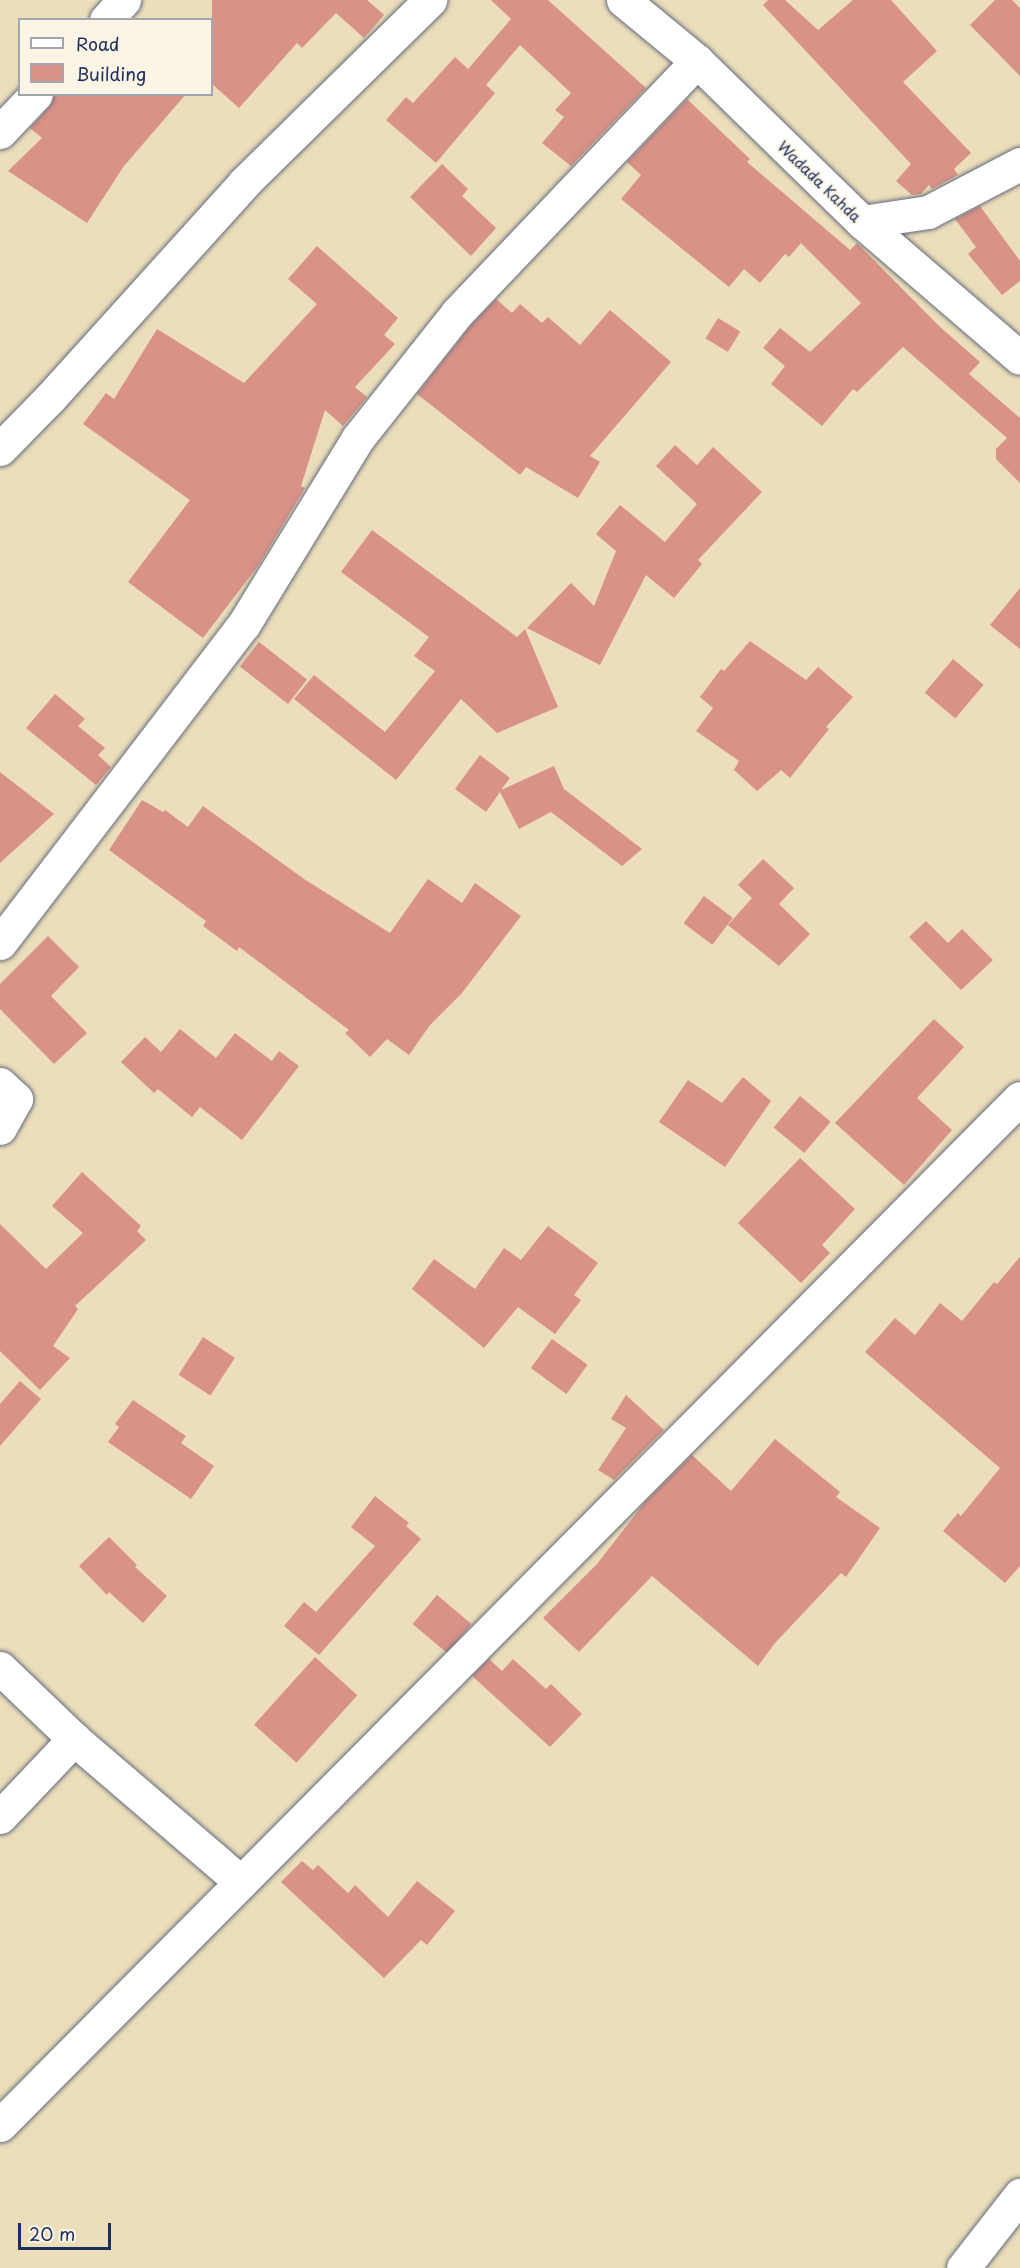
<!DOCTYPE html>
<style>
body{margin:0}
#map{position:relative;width:1020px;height:2268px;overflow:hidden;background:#ecdeba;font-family:"Playpen Sans",sans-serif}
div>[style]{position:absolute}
.building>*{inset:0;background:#d99287;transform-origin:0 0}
.roads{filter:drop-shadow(0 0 2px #646c7e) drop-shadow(0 0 2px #646c7e)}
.street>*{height:33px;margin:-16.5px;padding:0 16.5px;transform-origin:16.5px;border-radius:16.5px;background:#fff}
.secondary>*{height:33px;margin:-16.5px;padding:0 16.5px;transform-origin:16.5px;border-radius:16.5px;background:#fff}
span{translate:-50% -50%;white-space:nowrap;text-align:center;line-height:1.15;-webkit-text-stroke:4.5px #fcf5e5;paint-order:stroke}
.street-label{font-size:15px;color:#1b2f5e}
.legend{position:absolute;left:18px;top:18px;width:195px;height:78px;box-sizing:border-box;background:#fcf5e5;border:2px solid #a2a6af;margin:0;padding:8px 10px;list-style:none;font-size:18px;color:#1b2f5e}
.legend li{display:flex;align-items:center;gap:12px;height:30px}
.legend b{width:30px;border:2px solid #a2a6af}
.scale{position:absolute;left:18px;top:2223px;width:93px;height:27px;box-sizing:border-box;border:3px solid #1b2f5e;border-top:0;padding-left:8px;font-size:18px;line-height:21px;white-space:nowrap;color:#1b2f5e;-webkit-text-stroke:4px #fcf5e5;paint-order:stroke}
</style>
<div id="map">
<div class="building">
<div style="clip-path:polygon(212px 0,367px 0,384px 15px,364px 38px,336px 13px,302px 48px,297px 43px,239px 108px,212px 84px)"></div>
<div style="clip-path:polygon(491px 0,548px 0,646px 88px,571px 166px,542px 143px,564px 117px,555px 110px,571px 93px,520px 45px,486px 85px,495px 93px,436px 163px,386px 120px,406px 97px,413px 103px,455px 57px,468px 69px,511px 19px)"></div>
<div style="clip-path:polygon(768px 0,785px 0,818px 30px,853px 0,891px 0,937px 51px,903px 82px,971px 153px,954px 169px,958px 175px,932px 189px,929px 185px,921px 194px,912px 195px,896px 181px,911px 164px,763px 5px)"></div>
<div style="clip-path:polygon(995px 0,1012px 0,1020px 8px,1020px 76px,970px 25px)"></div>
<div style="clip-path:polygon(54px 94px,186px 94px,124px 166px,87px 223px,8px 171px,42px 138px,30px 128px,50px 106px)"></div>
<div style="clip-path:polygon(687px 99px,750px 159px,747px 162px,850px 250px,857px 243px,939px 326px,980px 362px,969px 374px,1020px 418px,1020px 483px,996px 459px,996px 449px,1007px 438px,903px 347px,857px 392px,853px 389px,822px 426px,771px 384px,785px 366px,763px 348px,780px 328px,810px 352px,861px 303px,801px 243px,789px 257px,785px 254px,760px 283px,744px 269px,729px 287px,621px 199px,641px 175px,627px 162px)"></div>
<div style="clip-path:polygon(442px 164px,468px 189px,462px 196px,496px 228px,471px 256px,410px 197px)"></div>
<div style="clip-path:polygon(980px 206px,1020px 261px,1020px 281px,1002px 295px,968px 254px,976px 247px,955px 219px)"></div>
<div style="clip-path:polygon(317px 246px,398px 318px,384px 335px,395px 344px,355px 387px,367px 397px,343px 426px,325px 410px,301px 486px,305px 488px,258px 566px,203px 638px,128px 582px,190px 500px,83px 424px,106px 393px,114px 399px,157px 329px,244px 383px,317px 304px,288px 279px)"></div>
<div style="clip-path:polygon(496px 299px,512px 313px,520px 304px,542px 323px,548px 317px,580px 345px,610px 310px,671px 362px,590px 456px,600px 462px,578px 498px,526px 467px,520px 475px,417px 394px,471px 325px)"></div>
<div style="left:718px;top:318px;width:26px;height:24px;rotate:31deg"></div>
<div style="clip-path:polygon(675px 445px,697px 465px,713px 447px,762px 492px,698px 560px,702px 564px,674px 598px,646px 575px,600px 665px,527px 628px,571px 583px,594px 606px,616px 551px,596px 534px,620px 505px,665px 542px,697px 504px,656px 466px)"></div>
<div style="clip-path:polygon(372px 530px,517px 637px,525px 629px,558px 707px,497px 733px,461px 699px,396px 780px,294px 699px,314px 675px,385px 732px,435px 671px,414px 656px,429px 637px,341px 572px)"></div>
<div style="clip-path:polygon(1020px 588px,1020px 649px,990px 625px)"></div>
<div style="clip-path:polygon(750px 641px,806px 680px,818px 667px,853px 697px,826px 727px,829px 729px,790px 778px,781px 770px,757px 791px,734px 770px,739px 761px,696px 731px,713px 708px,700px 697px,721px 669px,724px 671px)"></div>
<div style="left:259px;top:642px;width:61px;height:31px;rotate:38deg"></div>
<div style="left:953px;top:659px;width:40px;height:44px;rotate:40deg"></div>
<div style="clip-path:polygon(55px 694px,85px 719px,78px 726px,105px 748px,98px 755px,111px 767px,96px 785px,26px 728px)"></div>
<div style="clip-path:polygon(480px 755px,510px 778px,501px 790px,554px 766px,564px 789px,642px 849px,622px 866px,551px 812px,519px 829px,500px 792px,486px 812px,455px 789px)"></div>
<div style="clip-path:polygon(0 772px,54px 814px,0 863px)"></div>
<div style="clip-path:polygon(142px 800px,163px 812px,165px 810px,188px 827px,203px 806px,304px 879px,390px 933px,428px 879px,462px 903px,475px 883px,521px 916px,462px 993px,430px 1025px,409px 1055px,387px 1039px,370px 1057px,345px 1033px,349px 1030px,239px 947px,237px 951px,203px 926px,206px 921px,109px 850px)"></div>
<div style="clip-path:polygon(763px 859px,794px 888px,779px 904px,810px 934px,779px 966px,728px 925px,752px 898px,738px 885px)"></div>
<div style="left:704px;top:896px;width:36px;height:34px;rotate:37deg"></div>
<div style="clip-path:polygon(926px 921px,948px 943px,962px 929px,993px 960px,961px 990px,909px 937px)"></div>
<div style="clip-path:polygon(48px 936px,79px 967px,51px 996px,87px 1033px,54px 1064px,0 1009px,0 984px)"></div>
<div style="clip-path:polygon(934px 1019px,964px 1047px,917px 1098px,952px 1130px,904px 1185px,835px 1123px)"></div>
<div style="clip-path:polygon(180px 1029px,216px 1058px,235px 1033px,272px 1061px,279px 1051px,299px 1066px,242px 1140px,200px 1107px,192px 1117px,158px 1089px,154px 1093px,121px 1062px,145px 1037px,161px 1052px)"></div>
<div style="clip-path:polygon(743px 1077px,771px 1101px,725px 1167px,659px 1122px,688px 1080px,722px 1103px)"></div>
<div style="left:800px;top:1096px;width:40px;height:41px;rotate:40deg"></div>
<div style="clip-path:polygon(800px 1158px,855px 1209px,822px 1245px,830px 1253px,801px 1283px,738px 1223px)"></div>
<div style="clip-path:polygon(82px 1172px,141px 1226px,137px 1231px,146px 1240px,75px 1306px,78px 1309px,53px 1346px,70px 1358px,40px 1390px,0 1351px,0 1224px,46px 1269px,83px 1233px,52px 1206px)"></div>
<div style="clip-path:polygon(548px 1226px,598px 1263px,574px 1295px,581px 1300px,555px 1334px,518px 1307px,484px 1348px,412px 1289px,434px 1259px,475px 1289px,504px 1248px,521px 1260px)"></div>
<div style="clip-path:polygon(1020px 1257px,1020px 1566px,1005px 1583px,943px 1531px,958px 1513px,961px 1516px,1000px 1468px,865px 1352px,895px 1318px,915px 1335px,940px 1303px,962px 1321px,994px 1282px,997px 1284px)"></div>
<div style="left:203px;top:1337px;width:38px;height:45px;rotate:33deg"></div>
<div style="left:552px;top:1339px;width:44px;height:36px;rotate:36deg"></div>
<div style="clip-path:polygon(20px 1381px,41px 1399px,0 1446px,0 1404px)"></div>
<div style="clip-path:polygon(626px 1395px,664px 1430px,614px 1480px,598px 1470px,626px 1428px,611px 1419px)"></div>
<div style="clip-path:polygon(133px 1400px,186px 1436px,181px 1443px,214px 1466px,191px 1499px,108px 1442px,119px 1427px,115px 1424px)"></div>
<div style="clip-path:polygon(775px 1439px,840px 1492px,836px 1497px,880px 1528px,846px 1577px,841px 1573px,775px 1643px,758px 1666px,652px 1576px,579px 1652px,543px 1618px,597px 1564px,645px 1502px,692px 1455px,731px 1491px)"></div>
<div style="clip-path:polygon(375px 1496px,409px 1523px,406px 1526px,421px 1539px,319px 1655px,284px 1626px,304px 1602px,316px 1612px,375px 1546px,351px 1527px)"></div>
<div style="clip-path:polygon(109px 1537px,137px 1565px,135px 1567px,167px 1596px,143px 1623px,109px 1592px,107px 1595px,79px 1566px)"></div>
<div style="left:437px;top:1595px;width:45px;height:38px;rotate:40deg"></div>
<div style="left:315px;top:1657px;width:57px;height:91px;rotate:42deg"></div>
<div style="clip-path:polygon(489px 1659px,502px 1671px,513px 1659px,546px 1689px,551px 1684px,582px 1714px,550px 1747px,472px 1676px)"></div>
<div style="clip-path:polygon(302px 1861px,313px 1870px,318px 1865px,348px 1893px,355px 1885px,388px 1917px,417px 1881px,455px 1911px,427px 1945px,421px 1940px,384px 1978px,281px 1882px)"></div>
</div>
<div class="roads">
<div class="street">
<div style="left:106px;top:20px;width:27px;rotate:-48deg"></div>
<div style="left:0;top:132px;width:52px;rotate:-46.5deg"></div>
<div style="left:862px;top:222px;width:67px;rotate:-8.6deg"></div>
<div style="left:928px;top:212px;width:104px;rotate:-27.6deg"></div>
<div style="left:0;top:449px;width:71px;rotate:-45.6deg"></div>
<div style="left:50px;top:398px;width:290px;rotate:-47.9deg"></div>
<div style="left:244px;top:183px;width:261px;rotate:-44.5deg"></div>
<div style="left:0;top:943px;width:402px;rotate:-52.6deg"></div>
<div style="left:244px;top:624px;width:218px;rotate:-58.5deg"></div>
<div style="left:358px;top:438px;width:159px;rotate:-51.6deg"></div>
<div style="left:457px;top:313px;width:348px;rotate:-46.4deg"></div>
<div style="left:0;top:1084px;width:22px;rotate:43deg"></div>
<div style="left:16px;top:1099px;width:33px;rotate:119deg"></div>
<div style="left:0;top:1668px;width:103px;rotate:43.8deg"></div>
<div style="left:74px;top:1739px;width:220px;rotate:40.6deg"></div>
<div style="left:0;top:1817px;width:108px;rotate:-46.5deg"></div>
<div style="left:0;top:2125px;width:1447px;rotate:-45.2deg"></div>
<div style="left:963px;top:2268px;width:93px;rotate:-52deg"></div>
</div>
<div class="secondary">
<div style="left:623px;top:0;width:96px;rotate:39.5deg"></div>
<div style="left:697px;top:61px;width:231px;rotate:44.3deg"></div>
<div style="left:862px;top:222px;width:208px;rotate:40.7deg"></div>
</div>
</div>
<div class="street-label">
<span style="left:820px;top:181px;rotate:44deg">Wadada Kahda</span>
</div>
<ul class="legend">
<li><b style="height:8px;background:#fff"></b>Road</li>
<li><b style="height:16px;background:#d99287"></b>Building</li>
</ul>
<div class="scale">20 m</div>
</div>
